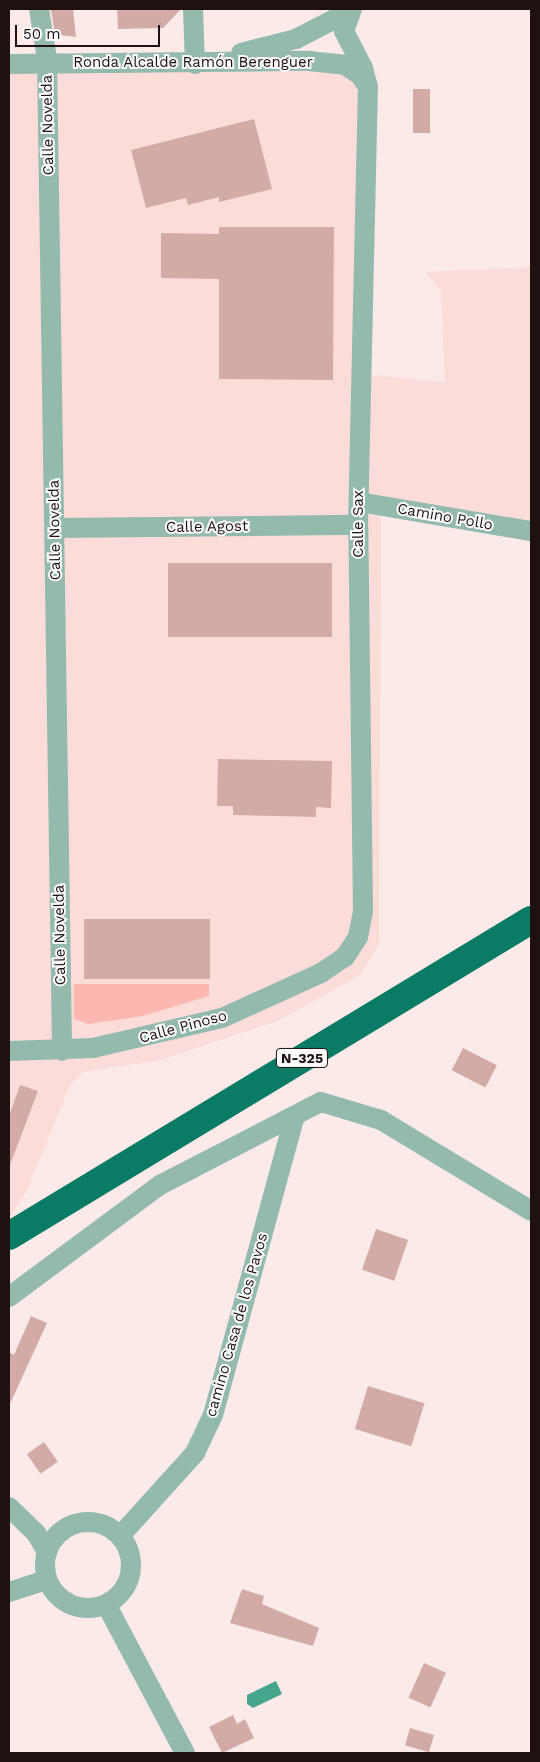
<!DOCTYPE html>
<meta charset="utf-8">
<style>
body{margin:0}
#map{position:relative;width:540px;height:1762px;overflow:hidden;background:#fbeae8;font-family:"Work Sans",sans-serif}
div>[style]{position:absolute}
.built>*{inset:0;background:#fbdcd9}
.green>*{inset:0;background:#fdb7b1}
.water>*{inset:0;background:#46a58c}
.building>*{inset:0;background:#d2aba7;transform-origin:0 0}
.minor>*{height:20px;margin:-10px;padding:0 10px;transform-origin:10px;border-radius:10px;background:#94baad}
.minor>.ring{margin:-10px;padding:0;box-sizing:content-box;background:none;border:20px solid #94baad;border-radius:50%}
.highway>*{height:28px;margin:-14px;padding:0 14px;transform-origin:14px;border-radius:14px;background:#0a7b64}
span{translate:-50% -50%;white-space:nowrap;text-align:center;line-height:1.15;-webkit-text-stroke:4px #fbfbfb;paint-order:stroke}
.shield-label span{padding:1px 4px;background:#fbfbfb;border:1px solid;border-radius:4px;-webkit-text-stroke-width:0}
.shield-label{font-size:14px;color:#1f1110;font-weight:700}
.street-label{font-size:15px;color:#1f1110}
.frame{position:absolute;inset:0;border:10px solid #1f1110;pointer-events:none}
.scale{position:absolute;left:15px;top:25px;width:145px;height:22px;box-sizing:border-box;border:2px solid #1f1110;border-top:0;padding-left:6px;font-size:15px;line-height:18px;white-space:nowrap;color:#1f1110;-webkit-text-stroke:4px #fbfbfb;paint-order:stroke}
</style>
<div id="map">
<div class="built">
<div style="clip-path:polygon(9px 58px,361px 72px,361px 374px,445px 382px,441px 291px,425px 272px,531px 267px,531px 531px,381px 506px,379px 944px,359px 976px,279px 1020px,161px 1060px,83px 1072px,70px 1085px,27px 1191px,9px 1218px)"></div>
</div>
<div class="green">
<div style="clip-path:polygon(74px 984px,209px 984px,209px 996px,143px 1016px,88px 1024px,74px 1019px)"></div>
</div>
<div class="water">
<div style="clip-path:polygon(276px 1681px,282px 1694px,253px 1708px,247px 1704px,247px 1695px)"></div>
</div>
<div class="building">
<div style="clip-path:polygon(51px 9px,73px 9px,76px 37px,60px 35px,54px 29px)"></div>
<div style="clip-path:polygon(117px 9px,181px 9px,163px 28px,118px 29px)"></div>
<div style="left:413px;top:89px;width:17px;height:44px"></div>
<div style="clip-path:polygon(254px 119px,272px 189px,219px 202px,219px 197px,188px 205px,186px 198px,146px 208px,131px 150px)"></div>
<div style="clip-path:polygon(219px 227px,334px 227px,333px 380px,219px 379px,219px 279px,161px 278px,161px 233px,219px 234px)"></div>
<div style="left:168px;top:563px;width:164px;height:74px"></div>
<div style="clip-path:polygon(218px 759px,332px 761px,331px 808px,316px 807px,316px 817px,233px 815px,233px 806px,217px 806px)"></div>
<div style="left:84px;top:919px;width:126px;height:60px"></div>
<div style="left:463px;top:1048px;width:38px;height:25px;rotate:27deg"></div>
<div style="clip-path:polygon(20px 1085px,38px 1091px,10px 1165px,9px 1116px)"></div>
<div style="left:376px;top:1229px;width:34px;height:43px;rotate:19deg"></div>
<div style="clip-path:polygon(31px 1316px,47px 1323px,9px 1406px,9px 1352px,14px 1355px)"></div>
<div style="left:368px;top:1386px;width:59px;height:45px;rotate:17deg"></div>
<div style="left:44px;top:1442px;width:24px;height:21px;rotate:55deg"></div>
<div style="clip-path:polygon(242px 1589px,264px 1596px,262px 1604px,319px 1628px,313px 1646px,230px 1623px)"></div>
<div style="left:424px;top:1663px;width:24px;height:38px;rotate:24deg"></div>
<div style="clip-path:polygon(233px 1715px,237px 1724px,245px 1719px,254px 1738px,222px 1753px,209px 1727px)"></div>
<div style="left:410px;top:1728px;width:25px;height:18px;rotate:16deg"></div>
</div>
<div class="minor">
<div style="left:39px;top:9px;width:51px;rotate:80.9deg"></div>
<div style="left:47px;top:59px;width:992px;rotate:89.13deg"></div>
<div style="left:193px;top:9px;width:55px;rotate:87.9deg"></div>
<div style="left:241px;top:53px;width:57px;rotate:-14.3deg"></div>
<div style="left:296px;top:39px;width:59px;rotate:-27.4deg"></div>
<div style="left:9px;top:64px;width:300px;rotate:-0.6deg"></div>
<div style="left:309px;top:61px;width:36px;rotate:6deg"></div>
<div style="left:345px;top:65px;width:18px;rotate:34deg"></div>
<div style="left:360px;top:75px;width:11px;rotate:56deg"></div>
<div style="left:359px;top:502px;width:174px;rotate:9.6deg"></div>
<div style="left:55px;top:528px;width:303px;rotate:-0.6deg"></div>
<div style="left:9px;top:1051px;width:84px;rotate:-2deg"></div>
<div style="left:93px;top:1048px;width:132px;rotate:-13.1deg"></div>
<div style="left:222px;top:1018px;width:109px;rotate:-24.4deg"></div>
<div style="left:321px;top:973px;width:29px;rotate:-34deg"></div>
<div style="left:345px;top:957px;width:24px;rotate:-57deg"></div>
<div style="left:358px;top:937px;width:26px;rotate:-79deg"></div>
<div style="left:363px;top:911px;width:386px;rotate:-90.7deg"></div>
<div style="left:358px;top:525px;width:438px;rotate:-88.7deg"></div>
<div style="left:368px;top:87px;width:20px;rotate:-105deg"></div>
<div style="left:363px;top:68px;width:42px;rotate:-117.2deg"></div>
<div style="left:344px;top:31px;width:23px;rotate:-70deg"></div>
<div style="left:9px;top:1297px;width:188px;rotate:-36.6deg"></div>
<div style="left:160px;top:1185px;width:181px;rotate:-27.3deg"></div>
<div style="left:321px;top:1102px;width:63px;rotate:16.7deg"></div>
<div style="left:381px;top:1120px;width:175px;rotate:31.2deg"></div>
<div style="left:9px;top:1507px;width:37px;rotate:44deg"></div>
<div style="left:36px;top:1533px;width:22px;rotate:60deg"></div>
<div class="ring" style="left:45px;top:1522px;width:66px;height:66px"></div>
<div style="left:120px;top:1536px;width:112px;rotate:-47.9deg"></div>
<div style="left:195px;top:1453px;width:42px;rotate:-64.7deg"></div>
<div style="left:213px;top:1415px;width:310px;rotate:-74.7deg"></div>
<div style="left:9px;top:1592px;width:40px;rotate:-18deg"></div>
<div style="left:106px;top:1604px;width:169px;rotate:62.1deg"></div>
</div>
<div class="highway">
<div style="left:9px;top:1236px;width:610px;rotate:-31.19deg"></div>
</div>
<div class="shield-label">
<span style="left:302px;top:1058px">N-325</span>
</div>
<div class="street-label">
<span style="left:193px;top:63px">Ronda Alcalde Ramón Berenguer</span>
<span style="left:48px;top:125px;rotate:-91deg">Calle Novelda</span>
<span style="left:445px;top:517px;rotate:10deg">Camino Pollo</span>
<span style="left:359px;top:524px;rotate:-90deg">Calle Sax</span>
<span style="left:207px;top:527px;rotate:-1deg">Calle Agost</span>
<span style="left:55px;top:530px;rotate:-91deg">Calle Novelda</span>
<span style="left:60px;top:935px;rotate:-91deg">Calle Novelda</span>
<span style="left:183px;top:1027px;rotate:-15deg">Calle Pinoso</span>
<span style="left:237px;top:1325px;rotate:-74deg">camino Casa de los Pavos</span>
</div>
<div class="frame"></div>
<div class="scale">50 m</div>
</div>
